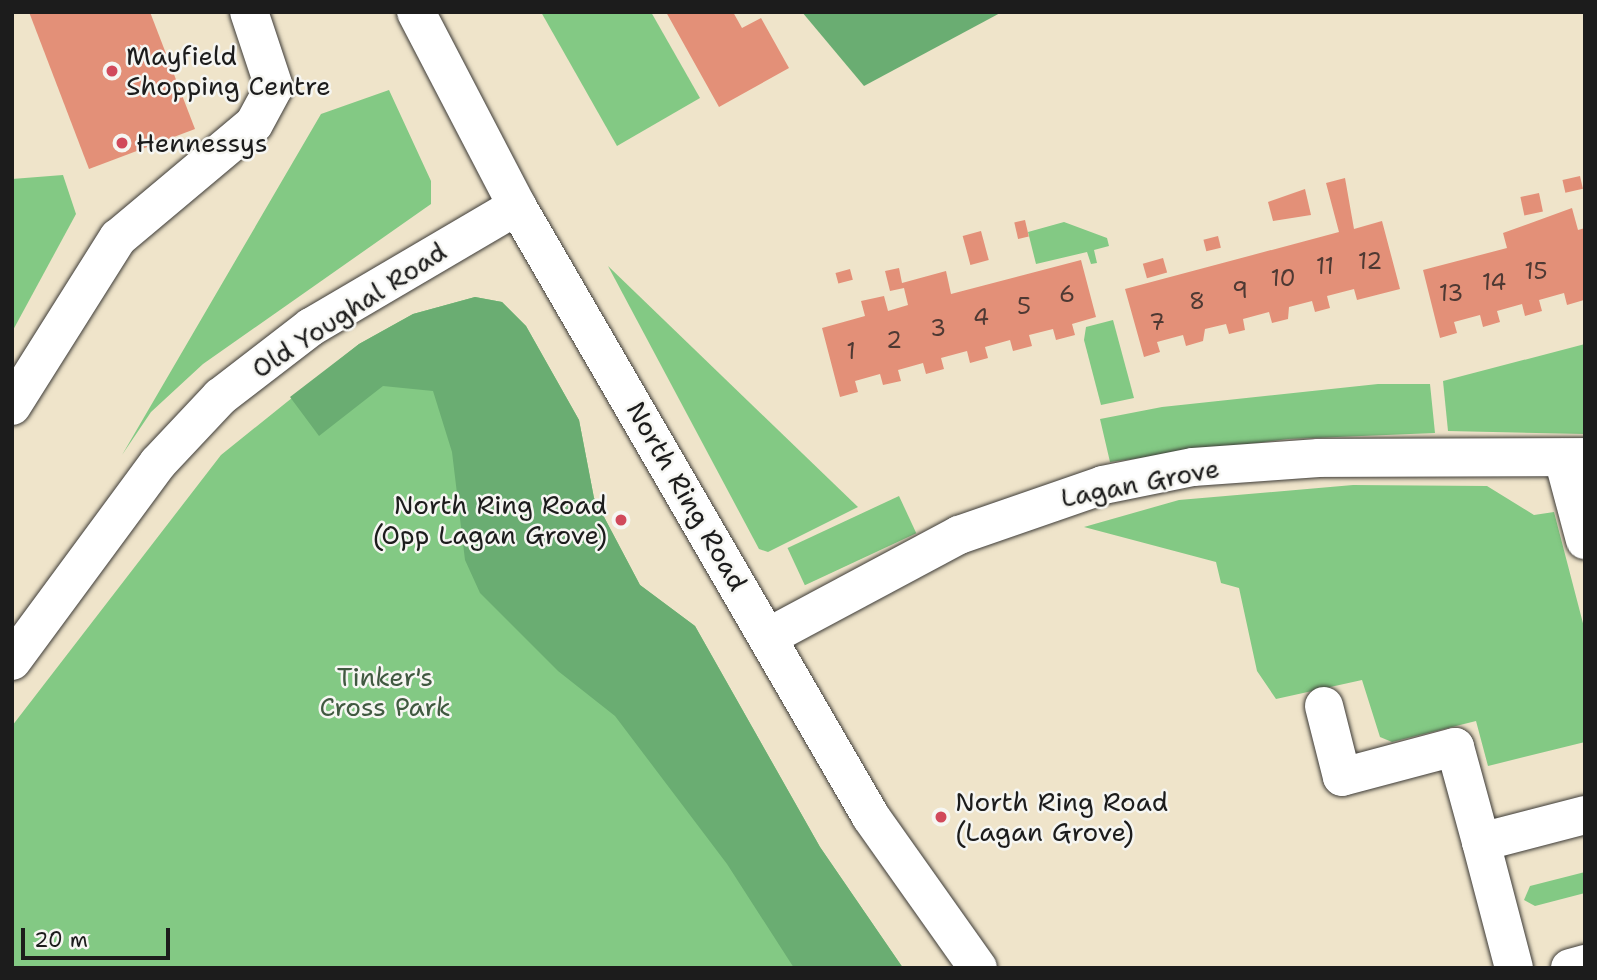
<!DOCTYPE html>
<style>
body{margin:0}
#map{position:relative;width:1597px;height:980px;overflow:hidden;background:#efe4ca;font-family:"Shantell Sans",sans-serif}
div>[style]{position:absolute}
.green>*{inset:0;background:#83c984;transform-origin:0 0}
.forest>*{inset:0;background:#6aad72}
.building>*{inset:0;background:#e39078;transform-origin:0 0}
.roads{filter:drop-shadow(0 0 2px #3c3a36) drop-shadow(0 0 2px #3c3a36)}
.minor>*{height:38px;margin:-19px;padding:0 19px;transform-origin:19px;border-radius:19px;background:#fff}
.major>*{height:38px;margin:-19px;padding:0 19px;transform-origin:19px;border-radius:19px;background:#fff}
.dots>*{width:19px;height:19px;translate:-50% -50%;box-sizing:border-box;border:4px solid #f6f6f2;border-radius:50%}
span{translate:-50% -50%;white-space:nowrap;text-align:center;line-height:1.15;-webkit-text-stroke:5px #f6f6f2;paint-order:stroke}
.number-label{font-size:23px;color:#4e3933}
.number-label span{-webkit-text-stroke-width:0}
.poi-label{font-size:26px;color:#1c1c1c}
.left{translate:0 -50%;text-align:left}
.right{translate:-100% -50%;text-align:right}
.street-label{font-size:26px;color:#1c1c1c}
.park-label{font-size:26px;color:#405940}
.frame{position:absolute;inset:0;border:14px solid #1c1c1c;pointer-events:none}
.scale{position:absolute;left:21px;top:928px;width:149px;height:32px;box-sizing:border-box;border:4px solid #1c1c1c;border-top:0;padding-left:9px;font-size:21px;line-height:24px;white-space:nowrap;color:#1c1c1c;-webkit-text-stroke:5px #f6f6f2;paint-order:stroke}
</style>
<div id="map">
<div class="green">
<div style="clip-path:polygon(541px 12px,651px 12px,700px 98px,617px 146px)"></div>
<div style="clip-path:polygon(389px 90px,431px 181px,431px 204px,203px 364px,151px 412px,122px 455px,321px 114px)"></div>
<div style="clip-path:polygon(63px 175px,76px 214px,12px 332px,12px 179px)"></div>
<div style="clip-path:polygon(1064px 222px,1107px 238px,1109px 246px,1094px 250px,1097px 263px,1091px 264px,1087px 252px,1036px 264px,1028px 232px)"></div>
<div style="clip-path:polygon(608px 266px,858px 507px,768px 552px,759px 549px)"></div>
<div style="clip-path:polygon(475px 297px,502px 302px,526px 326px,579px 420px,594px 498px,640px 585px,695px 626px,820px 847px,903px 968px,12px 968px,12px 726px,221px 455px,359px 344px,413px 314px)"></div>
<div style="clip-path:polygon(1113px 320px,1134px 398px,1101px 405px,1084px 340px,1086px 327px)"></div>
<div style="clip-path:polygon(1585px 344px,1585px 434px,1448px 431px,1443px 381px)"></div>
<div style="clip-path:polygon(1378px 384px,1430px 384px,1435px 433px,1288px 439px,1110px 462px,1100px 419px,1162px 407px)"></div>
<div style="clip-path:polygon(1353px 485px,1487px 486px,1534px 515px,1554px 512px,1585px 631px,1585px 742px,1488px 766px,1476px 721px,1392px 742px,1380px 737px,1362px 680px,1276px 699px,1257px 671px,1239px 588px,1221px 583px,1216px 562px,1084px 527px,1179px 500px)"></div>
<div style="left:899px;top:496px;width:41px;height:123px;rotate:65deg"></div>
<div style="clip-path:polygon(1585px 872px,1585px 893px,1535px 906px,1524px 900px,1530px 886px)"></div>
</div>
<div class="forest">
<div style="clip-path:polygon(802px 12px,1002px 12px,864px 86px)"></div>
<div style="clip-path:polygon(475px 297px,502px 302px,526px 326px,579px 420px,594px 498px,640px 585px,695px 626px,820px 847px,903px 968px,794px 968px,727px 864px,615px 716px,558px 671px,480px 593px,465px 560px,452px 452px,433px 391px,383px 386px,319px 436px,290px 397px,359px 344px,413px 314px)"></div>
</div>
<div class="building">
<div style="clip-path:polygon(29px 12px,150px 12px,195px 129px,89px 169px)"></div>
<div style="clip-path:polygon(666px 12px,733px 12px,742px 28px,761px 18px,789px 68px,719px 107px)"></div>
<div style="left:1580px;top:176px;width:13px;height:18px;rotate:77deg"></div>
<div style="clip-path:polygon(1345px 178px,1354px 229px,1382px 221px,1400px 289px,1357px 300px,1354px 289px,1327px 296px,1330px 308px,1315px 312px,1312px 301px,1289px 307px,1288px 319px,1272px 323px,1269px 312px,1243px 319px,1245px 330px,1229px 334px,1226px 324px,1205px 329px,1203px 341px,1186px 346px,1183px 335px,1157px 342px,1160px 352px,1144px 357px,1125px 289px,1339px 232px,1326px 183px)"></div>
<div style="clip-path:polygon(1305px 189px,1311px 215px,1273px 221px,1268px 202px)"></div>
<div style="left:1539px;top:193px;width:19px;height:19px;rotate:78deg"></div>
<div style="clip-path:polygon(1572px 208px,1578px 230px,1585px 228px,1584px 300px,1567px 305px,1564px 293px,1539px 300px,1542px 311px,1525px 316px,1522px 304px,1497px 311px,1500px 322px,1483px 327px,1480px 315px,1454px 322px,1457px 333px,1440px 338px,1423px 270px,1507px 248px,1503px 233px)"></div>
<div style="left:1025px;top:220px;width:17px;height:11px;rotate:77deg"></div>
<div style="left:981px;top:231px;width:30px;height:19px;rotate:75deg"></div>
<div style="left:1218px;top:236px;width:12px;height:15px;rotate:76deg"></div>
<div style="left:1163px;top:258px;width:15px;height:21px;rotate:74deg"></div>
<div style="clip-path:polygon(1081px 260px,1096px 317px,1072px 324px,1075px 335px,1056px 340px,1053px 329px,1029px 335px,1032px 346px,1013px 351px,1010px 340px,985px 347px,988px 358px,970px 363px,967px 351px,941px 358px,944px 369px,926px 374px,923px 363px,898px 370px,901px 381px,883px 385px,880px 374px,855px 381px,858px 392px,840px 397px,822px 328px,865px 316px,861px 301px,884px 296px,888px 311px,908px 305px,904px 288px,890px 291px,885px 271px,899px 268px,902px 283px,946px 271px,951px 294px)"></div>
<div style="left:850px;top:269px;width:11px;height:15px;rotate:75deg"></div>
</div>
<div class="roads">
<div class="minor">
<div style="left:12px;top:406px;width:199px;rotate:-57.8deg"></div>
<div style="left:118px;top:238px;width:177px;rotate:-40deg"></div>
<div style="left:254px;top:124px;width:42px;rotate:-61.6deg"></div>
<div style="left:274px;top:87px;width:79px;rotate:-108.4deg"></div>
<div style="left:1563px;top:458px;width:85px;rotate:75deg"></div>
<div style="left:768px;top:637px;width:217px;rotate:-28.1deg"></div>
<div style="left:959px;top:535px;width:152px;rotate:-19.1deg"></div>
<div style="left:1103px;top:485px;width:92px;rotate:-11.3deg"></div>
<div style="left:1193px;top:467px;width:126px;rotate:-4.1deg"></div>
<div style="left:1319px;top:458px;width:266px;rotate:-0.2deg"></div>
<div style="left:1324px;top:706px;width:73px;rotate:75.8deg"></div>
<div style="left:1342px;top:777px;width:117px;rotate:-14.9deg"></div>
<div style="left:1455px;top:747px;width:98px;rotate:74.7deg"></div>
<div style="left:1514px;top:968px;width:130px;rotate:-104.7deg"></div>
<div style="left:1481px;top:842px;width:107px;rotate:-14.6deg"></div>
<div style="left:1570px;top:968px;width:16px;rotate:-15deg"></div>
</div>
<div class="major">
<div style="left:416px;top:12px;width:219px;rotate:62.5deg"></div>
<div style="left:517px;top:206px;width:706px;rotate:59.91deg"></div>
<div style="left:871px;top:817px;width:185px;rotate:54.7deg"></div>
<div style="left:12px;top:661px;width:246px;rotate:-53.6deg"></div>
<div style="left:158px;top:463px;width:91px;rotate:-46.8deg"></div>
<div style="left:220px;top:397px;width:115px;rotate:-37.6deg"></div>
<div style="left:311px;top:327px;width:239px;rotate:-30.4deg"></div>
</div>
</div>
<div class="dots">
<div style="left:112px;top:71px;background:#d1495b"></div>
<div style="left:122px;top:143px;background:#d1495b"></div>
<div style="left:621px;top:520px;background:#d1495b"></div>
<div style="left:941px;top:817px;background:#d1495b"></div>
</div>
<div class="number-label">
<span style="left:1370px;top:261px">12</span>
<span style="left:1325px;top:266px">11</span>
<span style="left:1536px;top:271px">15</span>
<span style="left:1283px;top:278px">10</span>
<span style="left:1494px;top:282px">14</span>
<span style="left:1240px;top:290px">9</span>
<span style="left:1451px;top:293px">13</span>
<span style="left:1067px;top:294px">6</span>
<span style="left:1197px;top:301px">8</span>
<span style="left:1024px;top:306px">5</span>
<span style="left:981px;top:317px">4</span>
<span style="left:1157px;top:322px">7</span>
<span style="left:938px;top:328px">3</span>
<span style="left:894px;top:340px">2</span>
<span style="left:851px;top:351px">1</span>
</div>
<div class="poi-label">
<span class="left" style="left:126px;top:71px">Mayfield<br>Shopping Centre</span>
<span class="left" style="left:136px;top:143px">Hennessys</span>
<span class="right" style="left:607px;top:520px">North Ring Road<br>(Opp Lagan Grove)</span>
<span class="left" style="left:955px;top:817px">North Ring Road<br>(Lagan Grove)</span>
</div>
<div class="street-label">
<span style="left:349px;top:310px;rotate:-33deg">Old Youghal Road</span>
<span style="left:1140px;top:483px;rotate:-11deg">Lagan Grove</span>
<span style="left:687px;top:496px;rotate:60deg">North Ring Road</span>
</div>
<div class="park-label">
<span style="left:385px;top:692px">Tinker's<br>Cross Park</span>
</div>
<div class="frame"></div>
<div class="scale">20 m</div>
</div>
